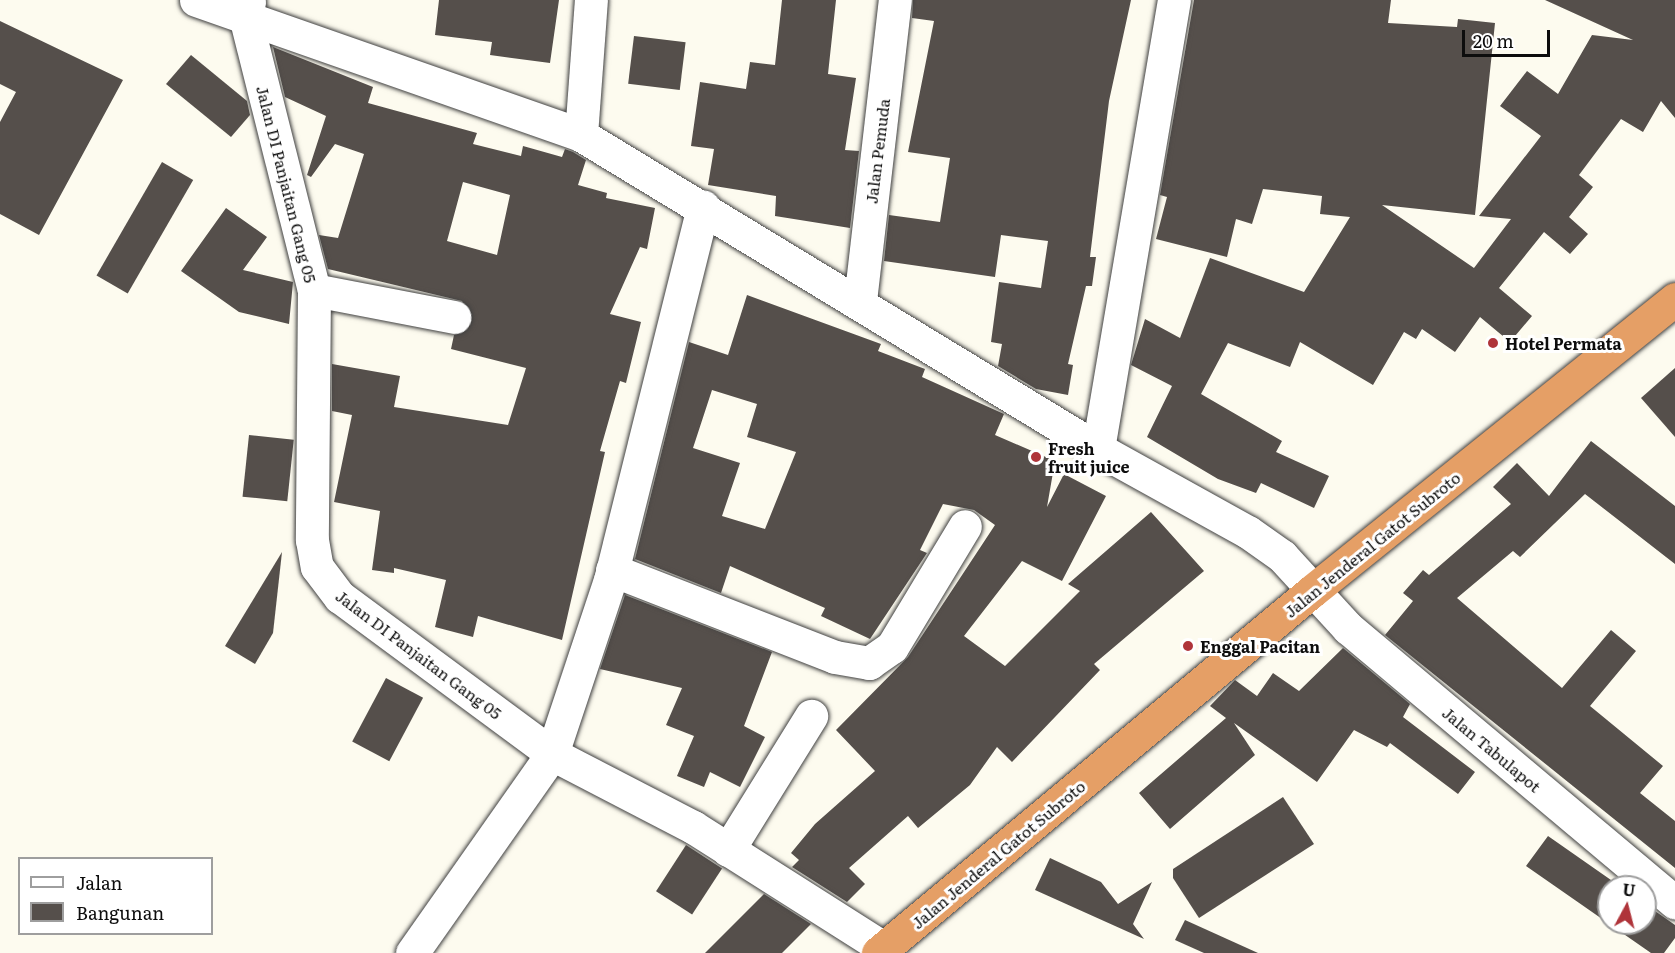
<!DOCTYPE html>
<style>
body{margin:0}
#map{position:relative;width:1675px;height:953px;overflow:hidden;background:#fdfbef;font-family:Literata,serif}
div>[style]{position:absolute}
.building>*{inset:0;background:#554f4b;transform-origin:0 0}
.roads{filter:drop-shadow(0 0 2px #404040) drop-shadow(0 0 2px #404040)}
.minor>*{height:33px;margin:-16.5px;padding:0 16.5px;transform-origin:16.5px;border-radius:16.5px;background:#fff}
.highway>*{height:33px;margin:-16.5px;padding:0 16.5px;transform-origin:16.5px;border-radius:16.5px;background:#e59f66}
.dots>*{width:16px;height:16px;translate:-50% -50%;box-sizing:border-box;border:3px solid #fff;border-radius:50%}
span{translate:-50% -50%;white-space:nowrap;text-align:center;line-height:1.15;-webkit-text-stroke:6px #fff;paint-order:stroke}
.street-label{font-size:16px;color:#0d0d0d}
.poi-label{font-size:16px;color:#0d0d0d;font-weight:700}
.left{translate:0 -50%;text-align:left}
.legend{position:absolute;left:18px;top:857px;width:195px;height:78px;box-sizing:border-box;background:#fff;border:2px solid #9e9e9e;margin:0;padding:8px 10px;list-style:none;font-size:18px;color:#0d0d0d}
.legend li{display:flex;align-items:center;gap:12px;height:30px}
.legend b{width:30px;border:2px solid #9e9e9e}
.north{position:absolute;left:1597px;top:875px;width:60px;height:60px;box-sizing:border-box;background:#fff;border:2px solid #9e9e9e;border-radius:50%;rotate:7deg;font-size:16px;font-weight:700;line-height:24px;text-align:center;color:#0d0d0d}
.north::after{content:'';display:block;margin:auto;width:21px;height:27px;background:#af343a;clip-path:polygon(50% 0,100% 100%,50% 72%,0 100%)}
.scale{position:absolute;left:1462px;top:30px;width:88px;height:27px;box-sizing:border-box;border:3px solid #0d0d0d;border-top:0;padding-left:8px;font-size:18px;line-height:21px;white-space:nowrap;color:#0d0d0d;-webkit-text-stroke:4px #fff;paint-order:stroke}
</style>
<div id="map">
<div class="building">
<div style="clip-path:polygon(439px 0,559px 0,550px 63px,490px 55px,492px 42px,435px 35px)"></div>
<div style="clip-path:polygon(782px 0,836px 0,828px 74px,856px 78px,845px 150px,859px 151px,850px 228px,775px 216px,776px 196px,708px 185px,714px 149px,691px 146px,700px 82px,746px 89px,750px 62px,775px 65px)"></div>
<div style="clip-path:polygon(913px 0,1131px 0,1109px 101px,1090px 257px,1096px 257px,1092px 286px,1086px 286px,1068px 364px,1073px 365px,1068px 395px,1036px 389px,998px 366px,1002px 344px,991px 342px,999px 282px,1041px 288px,1048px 241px,1001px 235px,995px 277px,884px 261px,889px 215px,940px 222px,950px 158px,908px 152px,934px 21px,912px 18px)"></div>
<div style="clip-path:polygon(1194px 0,1391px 0,1388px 23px,1457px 27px,1458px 19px,1495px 23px,1475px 215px,1382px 205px,1474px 268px,1511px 219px,1479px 216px,1541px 136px,1500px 106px,1527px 71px,1558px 94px,1592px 35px,1633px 40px,1545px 0,1675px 0,1675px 118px,1661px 101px,1643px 132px,1621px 119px,1579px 175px,1593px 187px,1569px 217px,1588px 234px,1570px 254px,1544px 232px,1499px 288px,1532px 316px,1510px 342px,1480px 317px,1455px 352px,1422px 329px,1416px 339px,1404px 332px,1373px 385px,1300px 342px,1290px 367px,1228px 343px,1201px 394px,1282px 441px,1276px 452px,1329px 476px,1314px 508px,1261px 483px,1256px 493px,1218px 479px,1147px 437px,1172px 386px,1131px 365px,1145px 319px,1180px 338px,1210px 258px,1304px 292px,1350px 217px,1320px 214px,1322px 196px,1263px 189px,1252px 224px,1236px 219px,1227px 257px,1156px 239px,1167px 197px,1160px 195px)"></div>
<div style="clip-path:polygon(0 21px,123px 80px,39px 235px,0 214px,0 122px,16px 92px,0 84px)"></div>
<div style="left:634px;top:36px;width:52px;height:48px;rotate:7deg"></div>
<div style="clip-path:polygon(evenodd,273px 47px,373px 87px,368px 103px,477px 133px,473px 144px,521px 156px,523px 146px,562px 157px,565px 149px,573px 152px,586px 160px,578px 185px,607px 193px,606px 198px,655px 208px,647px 249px,640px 247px,610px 314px,641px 322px,626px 383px,620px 381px,600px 451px,605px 452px,562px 640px,478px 616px,473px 637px,435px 627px,446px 580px,394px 568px,394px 573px,372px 570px,380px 511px,334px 502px,352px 415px,332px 411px,332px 364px,400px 376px,394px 407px,508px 425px,526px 368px,451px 349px,454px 335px,472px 321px,462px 301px,328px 269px,319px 235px,338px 238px,364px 154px,335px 144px,311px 177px,307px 175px,326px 116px,285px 97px,273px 47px,463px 182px,510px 195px,497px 255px,447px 241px,463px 182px)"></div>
<div style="clip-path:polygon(191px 55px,247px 101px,250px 115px,231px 137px,166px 84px)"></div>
<div style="left:162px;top:162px;width:36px;height:131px;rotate:30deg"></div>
<div style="clip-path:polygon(226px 208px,267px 237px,243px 270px,293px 282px,289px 324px,239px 312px,181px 271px)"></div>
<div style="clip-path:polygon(evenodd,747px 295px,881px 344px,878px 351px,925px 369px,922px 377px,1004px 414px,995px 435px,1055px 461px,1047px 507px,1064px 474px,1106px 496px,1062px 581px,1022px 561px,964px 636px,1005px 666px,1080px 591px,1068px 584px,1151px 512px,1204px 571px,1094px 664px,1100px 670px,1012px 762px,997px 747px,970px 785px,918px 828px,908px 816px,849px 868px,865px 884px,847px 902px,792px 867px,799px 860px,791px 853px,815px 824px,875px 771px,836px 730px,908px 657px,995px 525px,974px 510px,943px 504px,920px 550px,927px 553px,870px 639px,821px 616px,825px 608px,730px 566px,721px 593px,635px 559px,689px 342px,728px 355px,747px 295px,712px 390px,757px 404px,747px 437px,796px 452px,765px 529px,722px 516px,740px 463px,693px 448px,712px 390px)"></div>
<div style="clip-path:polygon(1675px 368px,1675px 437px,1641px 398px)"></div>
<div style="left:249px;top:435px;width:45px;height:62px;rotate:6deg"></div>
<div style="clip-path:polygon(1591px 441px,1675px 506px,1675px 564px,1585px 494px,1520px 557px,1513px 551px,1457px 598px,1562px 688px,1611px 630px,1636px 651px,1590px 706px,1663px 766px,1640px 793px,1675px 821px,1675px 868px,1385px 635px,1413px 601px,1403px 593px,1423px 570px,1429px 575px,1511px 504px,1493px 487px,1517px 463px,1549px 496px)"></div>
<div style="clip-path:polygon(282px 552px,273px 633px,255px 664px,225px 646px)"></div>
<div style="clip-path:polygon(625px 595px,772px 652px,744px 726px,765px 737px,740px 787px,710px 772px,704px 787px,677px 776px,694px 736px,666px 725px,682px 688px,600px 669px)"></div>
<div style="clip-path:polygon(1343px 648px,1410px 704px,1403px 717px,1475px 772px,1458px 794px,1390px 743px,1387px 747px,1354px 730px,1317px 782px,1234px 723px,1255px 755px,1170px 829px,1139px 793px,1226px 718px,1210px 706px,1235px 680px,1257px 696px,1273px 673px,1299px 691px)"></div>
<div style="left:386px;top:678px;width:42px;height:72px;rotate:28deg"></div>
<div style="clip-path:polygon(1283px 797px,1314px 844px,1199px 918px,1173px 878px,1173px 869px)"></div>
<div style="clip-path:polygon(1548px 836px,1621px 887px,1609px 887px,1609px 923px,1645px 923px,1645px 904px,1675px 925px,1675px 938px,1664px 953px,1651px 953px,1526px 866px)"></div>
<div style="left:686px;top:845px;width:43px;height:55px;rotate:33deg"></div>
<div style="clip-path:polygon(1050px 858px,1101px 882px,1118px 904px,1152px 882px,1133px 924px,1144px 939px,1035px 890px)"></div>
<div style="clip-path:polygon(764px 894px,811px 924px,782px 953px,705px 953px)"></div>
<div style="clip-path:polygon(1185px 920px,1258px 953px,1204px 953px,1175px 940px)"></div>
</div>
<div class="roads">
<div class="minor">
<div style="left:196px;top:0;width:408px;rotate:19.3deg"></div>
<div style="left:581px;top:135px;width:605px;rotate:31.27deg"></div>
<div style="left:1098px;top:449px;width:171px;rotate:29deg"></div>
<div style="left:1248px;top:532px;width:42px;rotate:35.2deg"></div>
<div style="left:1282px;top:556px;width:98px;rotate:47.5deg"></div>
<div style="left:1348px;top:628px;width:427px;rotate:40deg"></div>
<div style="left:249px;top:2px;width:15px;rotate:106deg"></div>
<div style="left:245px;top:16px;width:283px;rotate:75.9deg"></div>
<div style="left:314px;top:290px;width:250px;rotate:90.5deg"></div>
<div style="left:312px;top:540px;width:27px;rotate:80deg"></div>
<div style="left:317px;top:567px;width:38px;rotate:53deg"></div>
<div style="left:340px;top:597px;width:264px;rotate:36.5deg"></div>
<div style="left:552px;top:754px;width:159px;rotate:27.4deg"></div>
<div style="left:693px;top:827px;width:226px;rotate:32.4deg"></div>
<div style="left:581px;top:135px;width:135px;rotate:-85.8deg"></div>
<div style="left:314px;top:290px;width:143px;rotate:10.9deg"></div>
<div style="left:860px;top:301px;width:303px;rotate:-83.4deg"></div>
<div style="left:1098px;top:449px;width:455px;rotate:-80.4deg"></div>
<div style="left:612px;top:570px;width:239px;rotate:21.3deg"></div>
<div style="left:835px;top:657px;width:35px;rotate:10deg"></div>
<div style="left:869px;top:663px;width:28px;rotate:-35deg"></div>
<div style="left:892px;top:647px;width:141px;rotate:-58.9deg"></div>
<div style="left:728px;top:850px;width:158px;rotate:-58.2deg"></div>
<div style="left:412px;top:953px;width:243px;rotate:-54.9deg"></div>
<div style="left:552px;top:754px;width:183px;rotate:-71.6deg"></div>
<div style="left:610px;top:580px;width:385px;rotate:-76deg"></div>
</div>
<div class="highway">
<div style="left:878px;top:953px;width:565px;rotate:-39.83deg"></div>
<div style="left:1312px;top:591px;width:466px;rotate:-38.8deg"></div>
</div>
</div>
<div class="dots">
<div style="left:1493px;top:343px;background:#af343a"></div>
<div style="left:1036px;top:457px;background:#af343a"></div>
<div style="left:1188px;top:646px;background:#af343a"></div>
</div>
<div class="street-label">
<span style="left:877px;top:151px;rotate:-83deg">Jalan Pemuda</span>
<span style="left:287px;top:184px;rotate:76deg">Jalan DI Panjaitan Gang 05</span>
<span style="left:1372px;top:544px;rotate:-39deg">Jalan Jenderal Gatot Subroto</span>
<span style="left:419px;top:654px;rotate:37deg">Jalan DI Panjaitan Gang 05</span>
<span style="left:1492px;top:749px;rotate:40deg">Jalan Tabulapot</span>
<span style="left:998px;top:854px;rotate:-40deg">Jalan Jenderal Gatot Subroto</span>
</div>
<div class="poi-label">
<span class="left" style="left:1505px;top:343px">Hotel Permata</span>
<span class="left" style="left:1048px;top:457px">Fresh<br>fruit juice</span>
<span class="left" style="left:1200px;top:646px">Enggal Pacitan</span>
</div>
<ul class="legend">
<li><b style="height:8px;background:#fff"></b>Jalan</li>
<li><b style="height:16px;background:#554f4b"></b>Bangunan</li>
</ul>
<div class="north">U</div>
<div class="scale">20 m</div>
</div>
